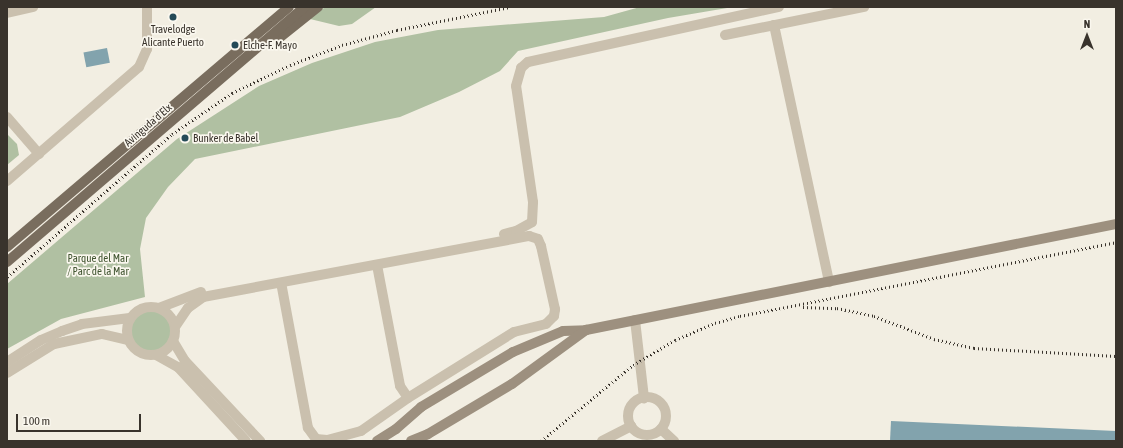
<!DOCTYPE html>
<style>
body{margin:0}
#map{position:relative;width:1123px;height:448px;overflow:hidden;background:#f2eee2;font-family:"Asap Condensed",sans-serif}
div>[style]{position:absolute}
.green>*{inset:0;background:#b0c0a2}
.round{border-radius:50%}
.water>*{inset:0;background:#82a3ad;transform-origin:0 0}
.street>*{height:10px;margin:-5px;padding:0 5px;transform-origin:5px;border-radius:5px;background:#cac0ae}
.street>.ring{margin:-5px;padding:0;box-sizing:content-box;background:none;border:10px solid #cac0ae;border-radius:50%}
.secondary>*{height:10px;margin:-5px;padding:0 5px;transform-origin:5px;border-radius:5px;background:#9d907f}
.primary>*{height:10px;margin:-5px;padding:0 5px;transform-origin:5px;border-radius:5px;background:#796d5e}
.rail>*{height:2.5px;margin-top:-1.25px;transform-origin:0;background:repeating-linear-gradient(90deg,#39332c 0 1px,transparent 0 4px)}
.dots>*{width:11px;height:11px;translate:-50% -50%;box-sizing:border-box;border:2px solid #faf7ee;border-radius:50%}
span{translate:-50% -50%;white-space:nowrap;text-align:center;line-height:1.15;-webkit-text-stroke:3.5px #faf7ee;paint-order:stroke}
.poi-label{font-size:11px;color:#39332c}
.left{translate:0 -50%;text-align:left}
.street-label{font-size:11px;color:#39332c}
.park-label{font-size:11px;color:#415531}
.frame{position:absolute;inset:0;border:8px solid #39332c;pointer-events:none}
.north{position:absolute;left:1067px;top:16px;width:40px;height:40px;-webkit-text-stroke:3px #faf7ee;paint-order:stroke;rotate:0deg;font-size:11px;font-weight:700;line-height:16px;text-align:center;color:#39332c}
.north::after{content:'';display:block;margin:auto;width:14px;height:18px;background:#39332c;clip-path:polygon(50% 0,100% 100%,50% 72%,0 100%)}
.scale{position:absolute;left:16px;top:414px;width:125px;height:18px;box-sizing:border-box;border:2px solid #39332c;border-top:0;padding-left:5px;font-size:12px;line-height:14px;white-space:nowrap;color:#39332c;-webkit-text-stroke:3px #faf7ee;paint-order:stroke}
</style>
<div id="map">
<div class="green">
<div style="clip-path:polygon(325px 7px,376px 7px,352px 24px,339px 26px,310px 19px)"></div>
<div style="clip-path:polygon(640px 7px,733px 7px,668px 18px,518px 51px,500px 71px,459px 92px,400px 117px,195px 159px,168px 187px,146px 218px,140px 249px,145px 297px,61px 319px,7px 349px,7px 284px,177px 139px,259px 86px,312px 63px,375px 42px,438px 30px,604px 17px)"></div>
<div style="clip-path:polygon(7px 134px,17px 144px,19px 155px,7px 165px)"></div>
<div class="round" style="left:131px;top:311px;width:40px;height:40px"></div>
</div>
<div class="water">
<div style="left:107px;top:48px;width:15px;height:24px;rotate:79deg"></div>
<div style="clip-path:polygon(891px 421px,1116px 431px,1116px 441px,890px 441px)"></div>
</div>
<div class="street">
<div style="left:7px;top:13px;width:27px;rotate:-13deg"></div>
<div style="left:774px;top:25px;width:263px;rotate:77.9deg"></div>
<div style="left:725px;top:35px;width:142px;rotate:-11.4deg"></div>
<div style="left:7px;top:117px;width:49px;rotate:49.1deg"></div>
<div style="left:7px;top:181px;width:174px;rotate:-40.8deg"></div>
<div style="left:139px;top:67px;width:20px;rotate:-66deg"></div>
<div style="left:147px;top:49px;width:42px;rotate:-90deg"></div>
<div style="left:504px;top:234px;width:12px;rotate:-14deg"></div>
<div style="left:516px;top:231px;width:18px;rotate:-29deg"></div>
<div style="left:532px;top:222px;width:20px;rotate:-87deg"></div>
<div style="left:533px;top:202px;width:117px;rotate:-98.3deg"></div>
<div style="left:516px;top:86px;width:19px;rotate:-74deg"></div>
<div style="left:521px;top:68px;width:9px;rotate:-41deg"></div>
<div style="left:528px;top:62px;width:257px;rotate:-12.4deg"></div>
<div style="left:377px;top:265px;width:123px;rotate:79.2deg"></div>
<div style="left:400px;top:386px;width:14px;rotate:56deg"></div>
<div class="ring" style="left:127px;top:307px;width:38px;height:38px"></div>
<div style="left:159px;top:308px;width:45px;rotate:-20.9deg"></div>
<div style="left:635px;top:320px;width:79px;rotate:83.4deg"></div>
<div style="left:175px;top:327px;width:23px;rotate:-56deg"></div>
<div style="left:188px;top:308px;width:19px;rotate:-36deg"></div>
<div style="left:203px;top:297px;width:332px;rotate:-10.6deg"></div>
<div style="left:529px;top:236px;width:9px;rotate:18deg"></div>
<div style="left:538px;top:239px;width:8px;rotate:67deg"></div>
<div style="left:541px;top:246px;width:65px;rotate:77.5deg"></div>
<div style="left:555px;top:309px;width:7px;rotate:98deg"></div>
<div style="left:554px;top:316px;width:11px;rotate:135deg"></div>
<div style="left:546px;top:324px;width:33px;rotate:166deg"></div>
<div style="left:514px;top:332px;width:125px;rotate:148.1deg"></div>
<div style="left:408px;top:398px;width:57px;rotate:144.9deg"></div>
<div style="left:361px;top:431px;width:35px;rotate:165deg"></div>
<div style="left:327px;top:440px;width:11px;rotate:-175deg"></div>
<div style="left:316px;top:439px;width:14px;rotate:-126deg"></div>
<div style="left:308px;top:428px;width:147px;rotate:-100.5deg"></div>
<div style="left:173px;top:341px;width:23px;rotate:59deg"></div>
<div style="left:185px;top:361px;width:110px;rotate:46.8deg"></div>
<div style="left:156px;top:355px;width:25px;rotate:29deg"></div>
<div style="left:178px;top:367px;width:100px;rotate:47.4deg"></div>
<div style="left:7px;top:362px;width:40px;rotate:-32.9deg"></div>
<div style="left:41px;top:340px;width:23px;rotate:-23deg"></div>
<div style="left:62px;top:331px;width:21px;rotate:-19deg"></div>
<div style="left:82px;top:324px;width:48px;rotate:-7.1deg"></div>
<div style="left:7px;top:373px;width:55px;rotate:-31.7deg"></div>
<div style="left:54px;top:344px;width:49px;rotate:-11.8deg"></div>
<div style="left:102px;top:334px;width:27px;rotate:13deg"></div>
<div class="ring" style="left:628px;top:397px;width:28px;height:28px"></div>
<div style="left:661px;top:429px;width:18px;rotate:43deg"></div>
<div style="left:602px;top:441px;width:33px;rotate:-27deg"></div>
</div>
<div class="secondary">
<div style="left:377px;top:441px;width:22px;rotate:-32deg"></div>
<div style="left:396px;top:429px;width:33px;rotate:-41deg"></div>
<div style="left:421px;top:407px;width:107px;rotate:-30.9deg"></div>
<div style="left:513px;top:352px;width:54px;rotate:-22.8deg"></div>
<div style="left:563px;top:331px;width:23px;rotate:-2deg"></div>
<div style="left:586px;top:330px;width:540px;rotate:-11.31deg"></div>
<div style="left:411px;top:441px;width:18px;rotate:-22deg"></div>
<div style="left:428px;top:434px;width:98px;rotate:-30.8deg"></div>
<div style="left:512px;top:384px;width:92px;rotate:-36.1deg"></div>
</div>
<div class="primary">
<div style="left:279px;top:38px;width:50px;rotate:-38.5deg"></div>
<div style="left:7px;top:247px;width:370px;rotate:-40.4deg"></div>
<div style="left:7px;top:262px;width:392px;rotate:-40.6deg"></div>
</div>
<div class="rail">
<div style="left:7px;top:277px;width:218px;rotate:-40.9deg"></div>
<div style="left:172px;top:134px;width:73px;rotate:-34.3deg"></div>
<div style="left:232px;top:93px;width:64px;rotate:-25.8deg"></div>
<div style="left:290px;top:65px;width:56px;rotate:-21deg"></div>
<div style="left:342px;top:45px;width:57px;rotate:-15.3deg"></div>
<div style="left:397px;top:30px;width:115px;rotate:-11.5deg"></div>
<div style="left:803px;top:307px;width:34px;rotate:2deg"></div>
<div style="left:837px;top:308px;width:38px;rotate:12deg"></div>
<div style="left:874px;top:316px;width:64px;rotate:21deg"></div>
<div style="left:934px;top:339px;width:41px;rotate:12.7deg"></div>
<div style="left:974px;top:348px;width:142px;rotate:3.2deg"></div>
<div style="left:541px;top:441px;width:119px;rotate:-39.6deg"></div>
<div style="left:633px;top:365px;width:49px;rotate:-30.8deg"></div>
<div style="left:675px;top:340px;width:43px;rotate:-23deg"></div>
<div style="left:715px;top:323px;width:26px;rotate:-16deg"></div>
<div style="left:740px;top:316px;width:383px;rotate:-11.1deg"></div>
</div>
<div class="dots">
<div style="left:173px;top:17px;background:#244a58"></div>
<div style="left:235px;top:45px;background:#244a58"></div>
<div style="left:185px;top:138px;background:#244a58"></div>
</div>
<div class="poi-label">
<span style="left:173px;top:36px">Travelodge<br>Alicante Puerto</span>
<span class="left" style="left:243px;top:45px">Elche-F. Mayo</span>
<span class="left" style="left:193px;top:138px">Bunker de Babel</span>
</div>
<div class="street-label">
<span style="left:148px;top:125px;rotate:-41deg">Avinguda d'Elx</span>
</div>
<div class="park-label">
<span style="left:98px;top:265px">Parque del Mar<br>/ Parc de la Mar</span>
</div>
<div class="frame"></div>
<div class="north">N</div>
<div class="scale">100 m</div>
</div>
